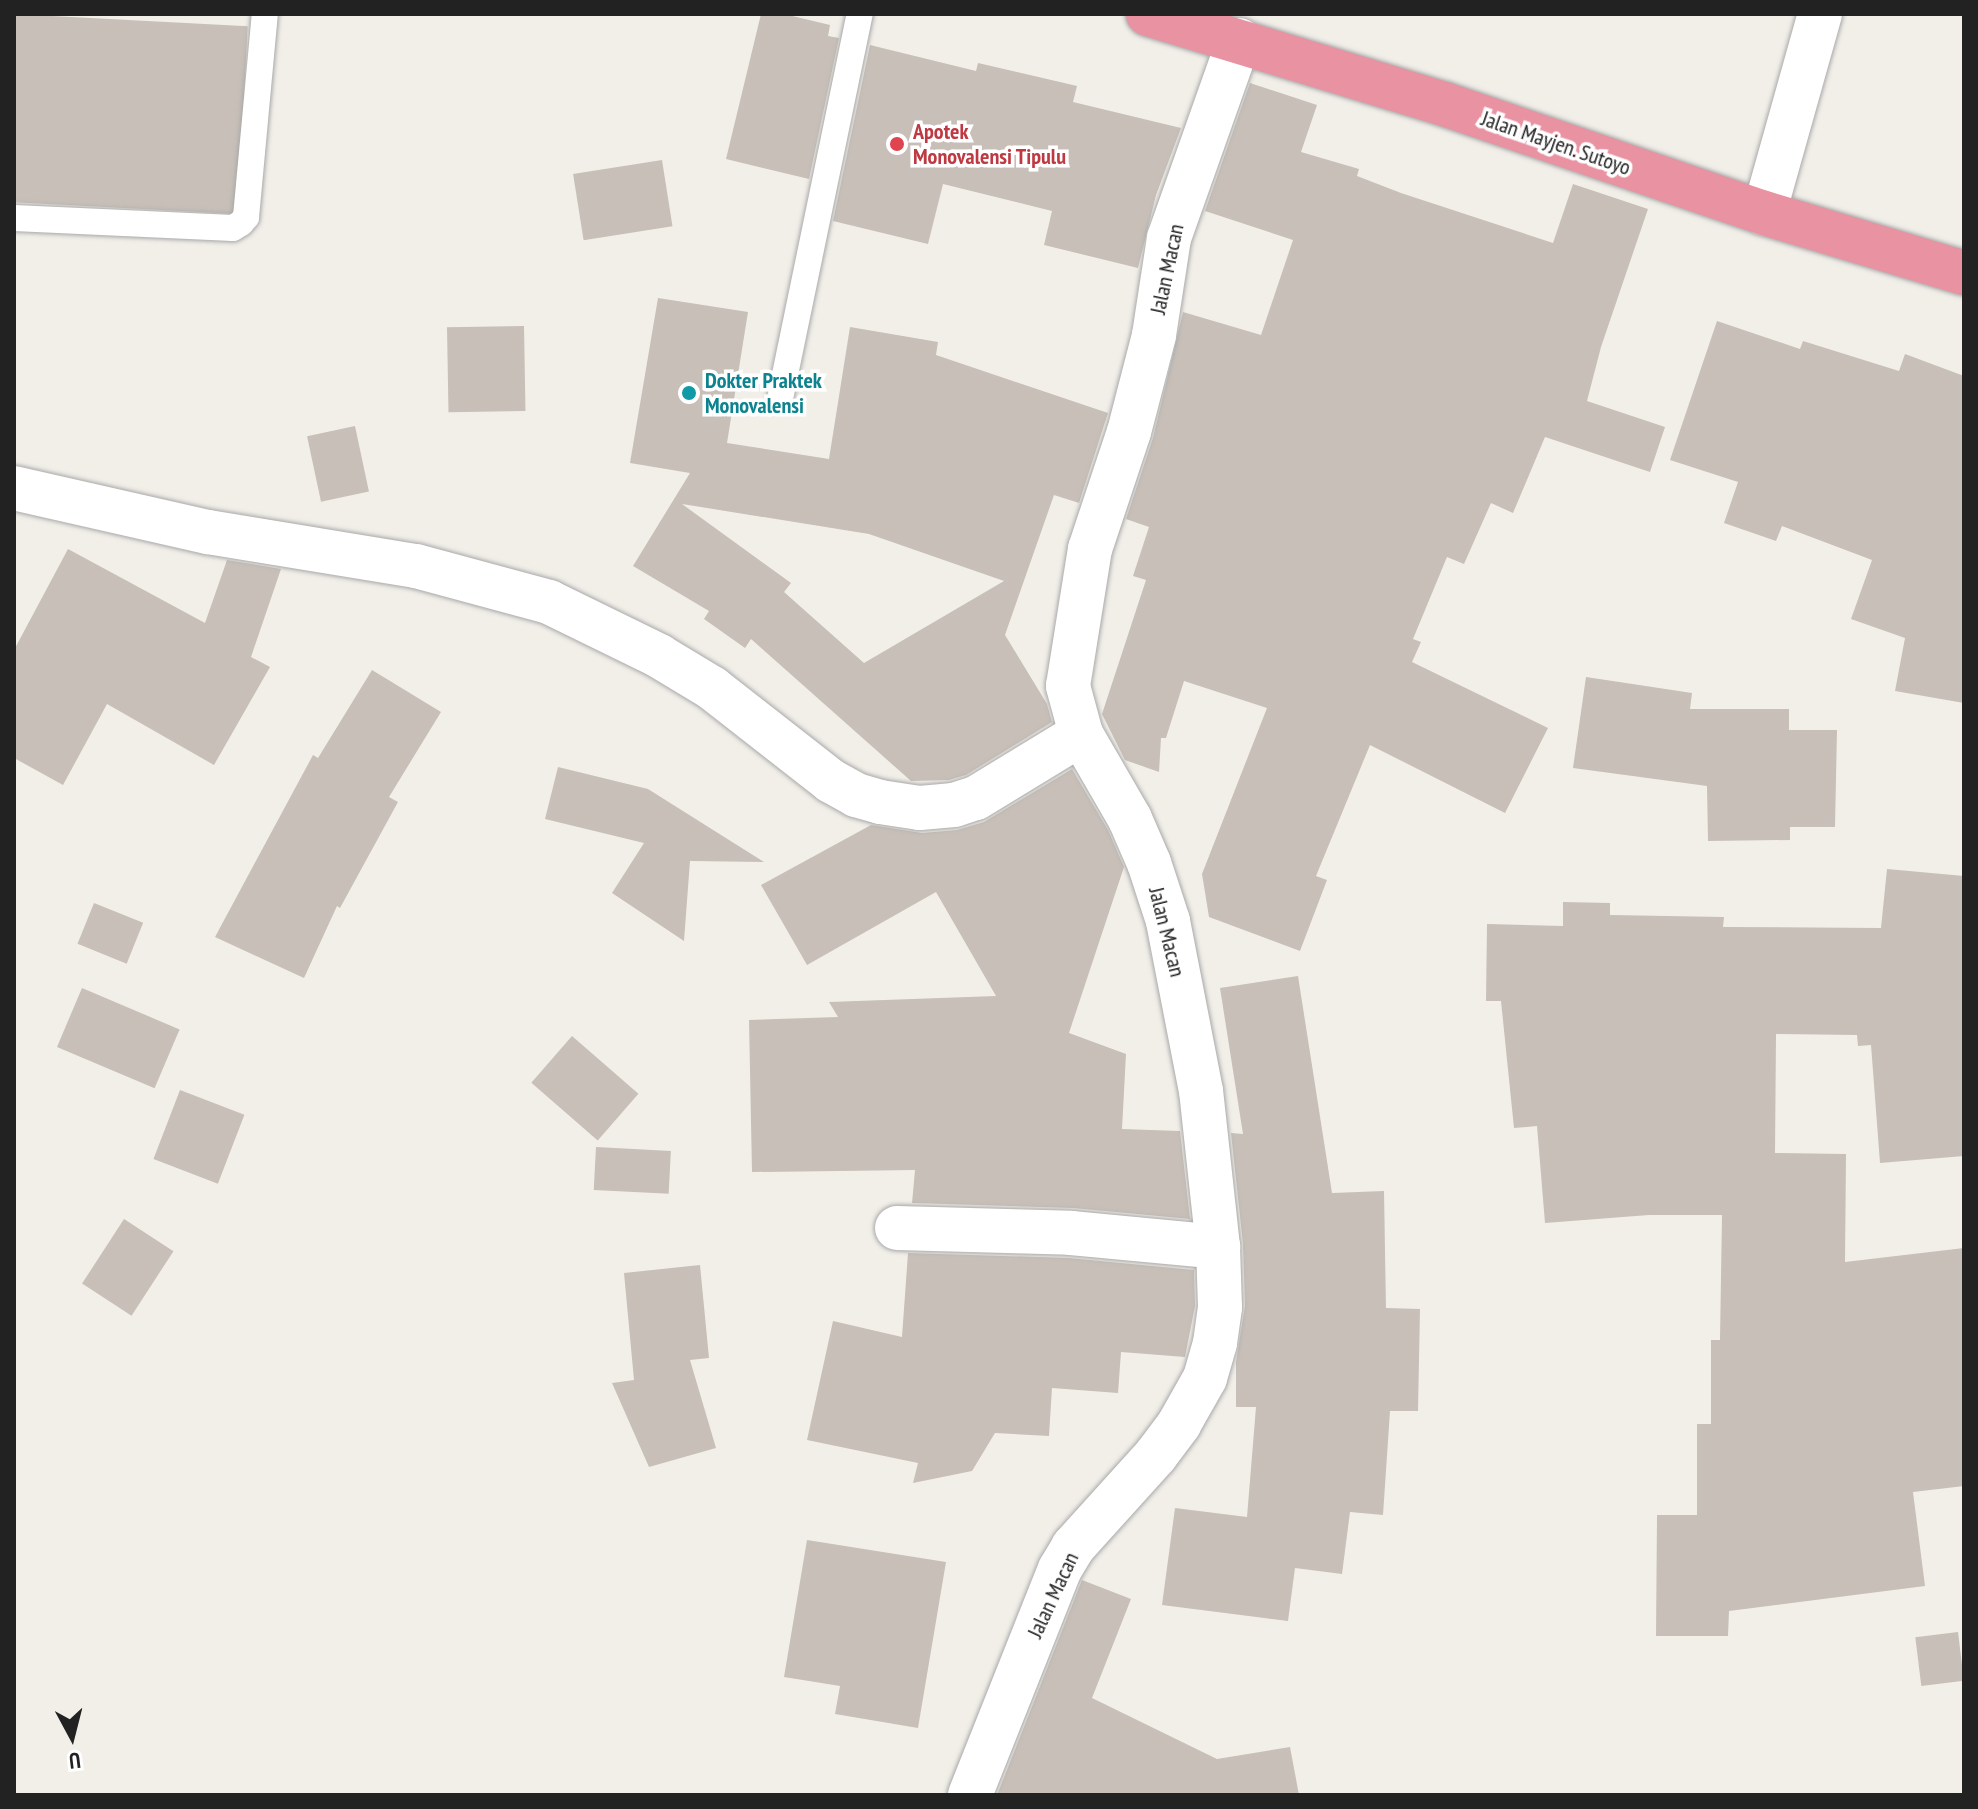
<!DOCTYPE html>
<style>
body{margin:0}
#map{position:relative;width:1978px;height:1809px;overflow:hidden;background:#f2efe9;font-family:"PT Sans Narrow",sans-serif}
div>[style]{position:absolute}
.building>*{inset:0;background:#c7bfb8;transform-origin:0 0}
.roads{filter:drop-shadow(0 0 2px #a9a9a9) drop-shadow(0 0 2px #a9a9a9)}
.lane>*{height:26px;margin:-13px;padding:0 13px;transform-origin:13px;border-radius:13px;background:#fff}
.street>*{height:44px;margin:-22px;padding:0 22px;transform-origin:22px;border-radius:22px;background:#fff}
.highway>*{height:44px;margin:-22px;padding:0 22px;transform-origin:22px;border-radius:22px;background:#e892a2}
.dots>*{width:22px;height:22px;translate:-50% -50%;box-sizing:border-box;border:4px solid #fff;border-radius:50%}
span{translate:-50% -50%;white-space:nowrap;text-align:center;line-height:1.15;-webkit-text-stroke:7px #fff;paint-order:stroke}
.health-label{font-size:22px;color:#be3a42;font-weight:700}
.left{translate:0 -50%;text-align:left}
.street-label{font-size:22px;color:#222}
.culture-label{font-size:22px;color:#0d838f;font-weight:700}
.frame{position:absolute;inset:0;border:16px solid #222;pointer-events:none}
.north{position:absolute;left:32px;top:1697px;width:80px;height:80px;-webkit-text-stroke:6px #fff;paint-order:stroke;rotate:173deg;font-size:22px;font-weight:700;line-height:32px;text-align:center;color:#222}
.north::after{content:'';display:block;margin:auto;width:28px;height:36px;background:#222;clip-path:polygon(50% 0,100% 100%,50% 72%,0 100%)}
</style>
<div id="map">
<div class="building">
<div style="left:14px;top:14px;width:234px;height:188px;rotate:3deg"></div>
<div style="clip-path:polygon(761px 14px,784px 14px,830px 25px,828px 36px,839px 38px,809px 179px,726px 159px)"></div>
<div style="clip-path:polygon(870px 45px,976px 71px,978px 63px,1077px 86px,1073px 102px,1181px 128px,1156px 195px,1138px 268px,1044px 245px,1052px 211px,943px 184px,928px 244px,833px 221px)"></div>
<div style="clip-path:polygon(1250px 83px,1317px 105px,1301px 152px,1359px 169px,1357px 176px,1401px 193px,1553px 243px,1573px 184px,1648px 209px,1601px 347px,1587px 401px,1665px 427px,1650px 472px,1545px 437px,1513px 513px,1491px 503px,1464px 564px,1447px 557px,1413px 639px,1421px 642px,1412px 662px,1548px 728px,1505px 813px,1370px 745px,1316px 876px,1327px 880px,1300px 951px,1209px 917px,1202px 874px,1267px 708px,1184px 681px,1166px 738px,1161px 738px,1159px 772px,1125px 760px,1102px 714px,1146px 580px,1133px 576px,1149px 527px,1126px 519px,1153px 438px,1183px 312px,1261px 335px,1293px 240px,1205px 211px)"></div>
<div style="left:662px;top:160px;width:67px;height:90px;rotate:81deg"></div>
<div style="clip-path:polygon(evenodd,658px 298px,748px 312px,727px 443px,829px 459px,850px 327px,938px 342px,936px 355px,1108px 413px,1079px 503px,1054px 495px,1005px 635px,1047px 704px,1052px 722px,966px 775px,949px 780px,911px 781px,751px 639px,745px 648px,704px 619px,709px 611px,633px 566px,690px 473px,630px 463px,658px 298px,682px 504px,869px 534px,1004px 581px,864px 663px,784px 592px,791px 583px,682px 504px)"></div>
<div style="clip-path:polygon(1717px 321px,1800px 349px,1803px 341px,1899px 371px,1905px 354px,1964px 376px,1964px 703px,1895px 691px,1905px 638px,1851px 619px,1872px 560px,1782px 526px,1776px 541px,1724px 523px,1738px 482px,1670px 460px)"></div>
<div style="left:524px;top:326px;width:85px;height:77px;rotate:89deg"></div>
<div style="left:355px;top:426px;width:67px;height:49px;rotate:78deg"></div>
<div style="clip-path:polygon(68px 549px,205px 623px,227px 560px,281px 569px,251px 657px,270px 667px,214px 765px,107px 704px,63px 785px,14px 758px,14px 650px)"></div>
<div style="clip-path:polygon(372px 670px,441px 712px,389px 797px,398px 802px,340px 908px,337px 906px,304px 978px,215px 937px,313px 755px,318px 758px)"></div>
<div style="clip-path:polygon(1586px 677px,1692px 693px,1690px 709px,1789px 709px,1789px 730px,1837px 730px,1835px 827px,1790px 827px,1790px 840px,1708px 841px,1707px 786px,1573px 768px)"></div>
<div style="clip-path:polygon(558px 767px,648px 789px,764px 862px,690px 861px,684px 941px,612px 893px,644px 843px,545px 819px)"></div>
<div style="clip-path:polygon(1072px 769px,1108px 830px,1124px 867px,1069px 1033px,1126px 1054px,1122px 1129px,1180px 1131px,1190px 1219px,1073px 1208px,912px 1203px,915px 1170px,752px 1172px,749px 1020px,838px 1017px,829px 1002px,996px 996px,936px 892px,807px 965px,761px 885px,871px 825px,922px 833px,957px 830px,984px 822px)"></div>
<div style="clip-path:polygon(1887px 869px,1964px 876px,1964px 1156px,1880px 1163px,1871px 1045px,1858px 1046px,1857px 1035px,1776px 1034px,1775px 1153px,1846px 1154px,1845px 1262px,1964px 1248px,1964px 1486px,1913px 1492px,1925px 1586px,1729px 1611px,1728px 1636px,1656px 1636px,1657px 1515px,1697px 1515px,1697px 1424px,1711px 1424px,1711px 1340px,1720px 1340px,1722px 1215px,1649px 1215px,1545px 1223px,1537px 1126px,1514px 1128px,1501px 1001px,1486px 1001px,1487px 924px,1563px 926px,1563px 902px,1610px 903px,1610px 915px,1724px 917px,1723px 927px,1881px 928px)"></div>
<div style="left:94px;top:903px;width:53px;height:44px;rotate:22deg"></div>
<div style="clip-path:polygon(1298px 976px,1332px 1193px,1384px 1191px,1386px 1308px,1420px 1309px,1418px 1411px,1390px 1411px,1383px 1515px,1350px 1512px,1342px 1574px,1295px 1568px,1288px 1621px,1162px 1605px,1175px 1508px,1247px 1517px,1256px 1407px,1236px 1407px,1236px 1362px,1245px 1306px,1243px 1244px,1231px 1133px,1243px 1134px,1220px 988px)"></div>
<div style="left:82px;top:988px;width:106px;height:64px;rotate:23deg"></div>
<div style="left:572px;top:1036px;width:88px;height:62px;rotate:41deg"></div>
<div style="left:180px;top:1090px;width:69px;height:74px;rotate:21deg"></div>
<div style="left:596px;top:1147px;width:75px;height:43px;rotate:3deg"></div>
<div style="left:124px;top:1219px;width:59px;height:77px;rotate:33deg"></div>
<div style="clip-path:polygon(908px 1253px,1069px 1258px,1194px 1270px,1195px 1306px,1185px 1357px,1121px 1352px,1118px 1393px,1052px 1388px,1049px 1436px,995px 1433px,972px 1471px,913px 1483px,918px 1463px,807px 1440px,833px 1321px,902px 1337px)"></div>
<div style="clip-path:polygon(700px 1265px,709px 1358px,690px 1360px,716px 1448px,649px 1467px,612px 1383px,634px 1380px,624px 1273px)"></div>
<div style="clip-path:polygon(807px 1540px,946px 1562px,918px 1728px,835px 1714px,840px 1686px,784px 1677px)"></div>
<div style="clip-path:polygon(1082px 1580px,1131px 1599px,1092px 1698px,1217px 1759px,1290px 1747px,1299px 1795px,997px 1795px)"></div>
<div style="left:1958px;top:1632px;width:49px;height:43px;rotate:83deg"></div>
</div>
<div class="roads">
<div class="lane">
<div style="left:14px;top:218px;width:219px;rotate:2.6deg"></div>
<div style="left:233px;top:228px;width:9px;rotate:-32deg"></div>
<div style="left:241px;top:223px;width:8px;rotate:-50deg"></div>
<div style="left:246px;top:217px;width:204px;rotate:-84.7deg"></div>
<div style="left:781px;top:394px;width:388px;rotate:-78.3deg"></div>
</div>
<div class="street">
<div style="left:1764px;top:213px;width:207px;rotate:-74.3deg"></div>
<div style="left:14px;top:488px;width:199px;rotate:12.8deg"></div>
<div style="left:208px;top:532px;width:211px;rotate:9.3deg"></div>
<div style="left:416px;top:566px;width:138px;rotate:15.1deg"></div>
<div style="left:549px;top:602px;width:123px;rotate:26.1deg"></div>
<div style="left:659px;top:656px;width:62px;rotate:31.1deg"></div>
<div style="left:712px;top:688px;width:151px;rotate:38deg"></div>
<div style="left:831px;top:781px;width:29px;rotate:29deg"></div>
<div style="left:856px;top:795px;width:25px;rotate:16deg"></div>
<div style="left:880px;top:802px;width:40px;rotate:8.5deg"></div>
<div style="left:920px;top:808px;width:34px;rotate:-5deg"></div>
<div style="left:954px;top:805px;width:23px;rotate:-18deg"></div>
<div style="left:976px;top:798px;width:123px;rotate:-31.4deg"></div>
<div style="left:897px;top:1228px;width:174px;rotate:1.6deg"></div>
<div style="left:1071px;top:1233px;width:148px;rotate:5.4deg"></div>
<div style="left:970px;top:1795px;width:243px;rotate:-68.3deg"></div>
<div style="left:1060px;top:1569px;width:26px;rotate:-59deg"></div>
<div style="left:1073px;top:1547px;width:124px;rotate:-47.9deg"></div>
<div style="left:1156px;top:1455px;width:39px;rotate:-53deg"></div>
<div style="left:1179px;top:1424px;width:53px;rotate:-60.5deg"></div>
<div style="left:1205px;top:1378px;width:36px;rotate:-74deg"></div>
<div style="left:1215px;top:1343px;width:36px;rotate:-82deg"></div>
<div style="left:1220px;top:1307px;width:60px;rotate:-91.9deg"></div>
<div style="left:1218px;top:1247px;width:157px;rotate:-96.2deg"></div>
<div style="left:1201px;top:1091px;width:173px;rotate:-101deg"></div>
<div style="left:1168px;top:921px;width:61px;rotate:-108.1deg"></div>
<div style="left:1149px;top:863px;width:48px;rotate:-113.4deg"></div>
<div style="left:1130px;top:819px;width:98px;rotate:-120deg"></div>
<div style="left:1081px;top:734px;width:50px;rotate:-105.2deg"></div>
<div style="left:1068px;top:686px;width:139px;rotate:-80.9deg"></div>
<div style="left:1090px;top:549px;width:123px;rotate:-71.6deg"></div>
<div style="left:1129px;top:432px;width:100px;rotate:-75.5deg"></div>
<div style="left:1154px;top:335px;width:98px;rotate:-81.2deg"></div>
<div style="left:1169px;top:238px;width:210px;rotate:-70.5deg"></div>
</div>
<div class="highway">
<div style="left:1148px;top:14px;width:309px;rotate:16.9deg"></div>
<div style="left:1444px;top:104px;width:338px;rotate:18.8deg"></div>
<div style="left:1764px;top:213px;width:209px;rotate:16.7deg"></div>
</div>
</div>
<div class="dots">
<div style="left:897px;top:144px;background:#e0444e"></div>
<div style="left:689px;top:393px;background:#0f9aa8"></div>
</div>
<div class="health-label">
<span class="left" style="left:913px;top:144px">Apotek<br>Monovalensi Tipulu</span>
</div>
<div class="street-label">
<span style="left:1556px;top:143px;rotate:19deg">Jalan Mayjen. Sutoyo</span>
<span style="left:1167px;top:269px;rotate:-78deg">Jalan Macan</span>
<span style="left:1167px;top:932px;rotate:76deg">Jalan Macan</span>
<span style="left:1053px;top:1595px;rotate:-65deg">Jalan Macan</span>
</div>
<div class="culture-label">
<span class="left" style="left:705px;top:393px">Dokter Praktek<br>Monovalensi</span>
</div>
<div class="frame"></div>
<div class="north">U</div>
</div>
